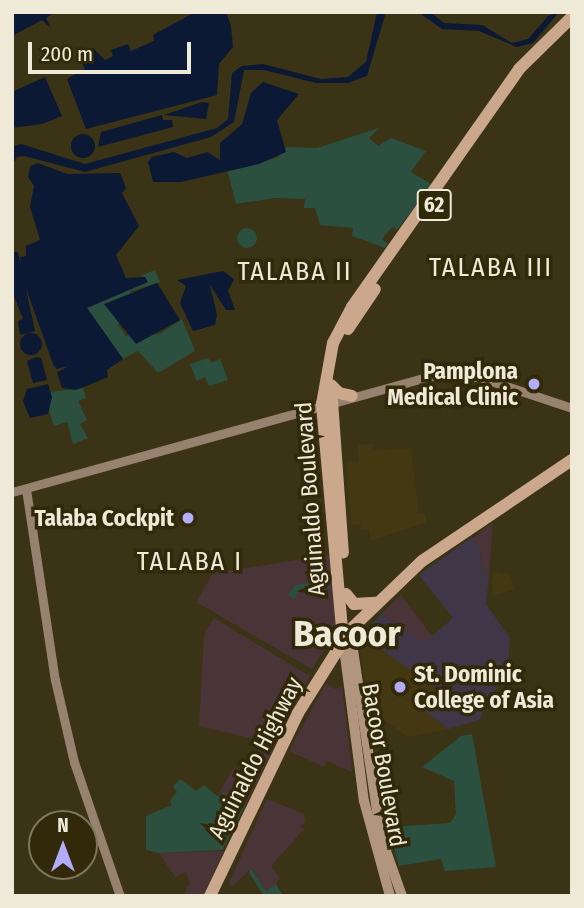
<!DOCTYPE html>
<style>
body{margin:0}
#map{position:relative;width:584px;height:908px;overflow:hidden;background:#3b3315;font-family:"Fira Sans Condensed",sans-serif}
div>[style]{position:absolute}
.commercial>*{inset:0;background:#493537}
.industrial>*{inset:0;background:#3f3747}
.built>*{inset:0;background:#433812}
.green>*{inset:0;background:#2b5040}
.round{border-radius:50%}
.water>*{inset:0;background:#0b1934}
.secondary>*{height:9px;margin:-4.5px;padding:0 4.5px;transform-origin:4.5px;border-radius:4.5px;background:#97816f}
.primary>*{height:10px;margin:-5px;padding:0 5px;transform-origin:5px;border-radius:5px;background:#b2957e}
.highway>*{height:12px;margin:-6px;padding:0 6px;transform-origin:6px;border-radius:6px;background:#cba88c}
.dots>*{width:19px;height:19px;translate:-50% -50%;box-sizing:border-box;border:4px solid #31290a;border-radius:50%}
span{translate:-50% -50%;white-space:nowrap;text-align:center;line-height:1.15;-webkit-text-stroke:7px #31290a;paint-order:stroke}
.shield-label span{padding:2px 5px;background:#31290a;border:2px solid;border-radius:5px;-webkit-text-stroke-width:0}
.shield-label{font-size:21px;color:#efead8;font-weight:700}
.poi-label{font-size:23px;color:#efead8;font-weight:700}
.right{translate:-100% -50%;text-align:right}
.left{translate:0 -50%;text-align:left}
.street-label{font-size:23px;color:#efead8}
.quarter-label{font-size:26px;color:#efead8;letter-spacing:2px}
.town-label{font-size:37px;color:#efead8;font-weight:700}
.frame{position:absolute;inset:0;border:14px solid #efead8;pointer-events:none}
.north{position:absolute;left:28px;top:810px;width:70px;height:70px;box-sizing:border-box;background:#31290a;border:2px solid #7d765c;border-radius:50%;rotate:0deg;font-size:19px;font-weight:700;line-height:28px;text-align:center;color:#efead8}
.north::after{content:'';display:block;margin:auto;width:24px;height:32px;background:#b3adf9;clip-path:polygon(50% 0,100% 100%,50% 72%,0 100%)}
.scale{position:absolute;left:28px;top:42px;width:163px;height:32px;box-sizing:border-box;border:4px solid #efead8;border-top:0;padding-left:9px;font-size:21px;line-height:24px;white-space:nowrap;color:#efead8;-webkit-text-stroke:5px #31290a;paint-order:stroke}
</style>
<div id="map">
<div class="commercial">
<div style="clip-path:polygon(493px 522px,489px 575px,482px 572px,480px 551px,471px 540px)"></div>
<div style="clip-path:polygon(330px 555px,336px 630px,312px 669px,196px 602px,213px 573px)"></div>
<div style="clip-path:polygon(401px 595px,432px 636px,424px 644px,381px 614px)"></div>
<div style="clip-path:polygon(214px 618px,310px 676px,246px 804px,219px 793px,234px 767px,247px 772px,262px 741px,199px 726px,204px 635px)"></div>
<div style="clip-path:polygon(326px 683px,335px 689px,342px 686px,352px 772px,327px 761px,324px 767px,289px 751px)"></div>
<div style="clip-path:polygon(267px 799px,304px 814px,305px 822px,300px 827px,304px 829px,271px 866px,280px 878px,274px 887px,266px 891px,252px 868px,232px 887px,229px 883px)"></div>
<div style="clip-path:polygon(224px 851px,203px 896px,183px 896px,190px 883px,186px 872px,175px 877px,159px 853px)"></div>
</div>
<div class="industrial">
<div style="clip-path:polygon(472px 537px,480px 551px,482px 572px,489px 575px,486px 604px,510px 638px,508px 668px,479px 720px,448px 729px,423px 710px,438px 690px,362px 636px,381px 614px,424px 643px,453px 618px,419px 575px)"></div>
</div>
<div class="built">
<div style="clip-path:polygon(373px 444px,374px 450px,411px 448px,419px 513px,424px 513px,427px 522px,371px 541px,368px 529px,362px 530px,360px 524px,351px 526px,346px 462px,359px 461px,357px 445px)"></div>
<div style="clip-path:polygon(493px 572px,510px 574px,514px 590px,492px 596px)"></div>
<div style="clip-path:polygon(362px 636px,438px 690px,423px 710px,448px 729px,408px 737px,371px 711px,358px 643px)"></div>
</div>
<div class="green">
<div style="clip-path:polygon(379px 128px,369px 138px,378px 146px,391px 138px,426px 151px,411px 172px,431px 184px,397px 230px,392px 227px,382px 239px,388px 244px,385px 248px,352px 236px,353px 228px,320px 225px,315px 208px,304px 208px,305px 199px,274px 198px,236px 204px,227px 169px,277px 158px,287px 147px,317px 148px)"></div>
<div class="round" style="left:237px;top:228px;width:20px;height:20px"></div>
<div style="clip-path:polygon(155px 270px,160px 282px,131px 291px,118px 325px,126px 336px,160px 334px,182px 319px,195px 351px,158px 373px,138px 351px,123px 359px,87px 308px,141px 285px,145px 277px,140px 276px)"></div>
<div style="clip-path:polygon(208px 358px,211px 363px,220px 359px,228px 380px,209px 386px,205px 377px,197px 381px,190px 364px)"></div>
<div style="clip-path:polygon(83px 388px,86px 398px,78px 401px,87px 420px,80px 424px,88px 438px,73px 444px,67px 422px,54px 426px,47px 404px,51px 392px)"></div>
<div style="clip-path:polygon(321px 581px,322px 585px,301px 588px,294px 599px,288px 595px,295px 585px)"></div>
<div style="clip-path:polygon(472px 734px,496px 867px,445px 871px,441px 859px,399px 866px,388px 827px,450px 823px,456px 814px,454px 781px,422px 767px,461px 736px)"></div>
<div style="clip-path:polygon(180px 779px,196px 791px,204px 785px,217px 796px,246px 804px,222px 850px,159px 853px,146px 850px,146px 816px,172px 805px,170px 801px,177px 792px,173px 786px)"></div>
<div style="clip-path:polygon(251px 868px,266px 891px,276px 884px,283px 896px,264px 896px,249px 873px)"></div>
</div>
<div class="water">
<div style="clip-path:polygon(12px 12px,55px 12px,46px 18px,51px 28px,42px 20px,12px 36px)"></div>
<div style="clip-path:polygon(195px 12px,226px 12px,231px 26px,233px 47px,219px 64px,217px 95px,86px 129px,67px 79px,85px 69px,78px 54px,93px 48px,105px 60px,113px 56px,111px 50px,128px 44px,131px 51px,154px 41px,153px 35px)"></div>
<div style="clip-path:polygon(377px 12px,386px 12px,367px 76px,348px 83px,316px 83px,264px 70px,244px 70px,234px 122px,211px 137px,85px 172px,24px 156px,17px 157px,12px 165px,12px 147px,21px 144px,85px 164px,217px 128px,228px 119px,232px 73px,242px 66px,263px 64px,321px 79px,348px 77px,366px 62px)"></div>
<div style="clip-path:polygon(418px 12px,430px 12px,444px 23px,482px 25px,512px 43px,528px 39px,548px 16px,559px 12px,533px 43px,517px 47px,479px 31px,442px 29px)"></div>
<div style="clip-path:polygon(45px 77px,62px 116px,42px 124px,12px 128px,12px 92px)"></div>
<div style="clip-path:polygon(263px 82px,299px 94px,277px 120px,286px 152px,259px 164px,181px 182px,153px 182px,148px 162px,152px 157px,174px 152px,187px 158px,208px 152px,220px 160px,220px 143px,242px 124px,251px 93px)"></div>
<div style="clip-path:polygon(202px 102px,209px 103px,206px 119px,164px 115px)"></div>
<div style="clip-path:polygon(162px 115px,163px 120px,172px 120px,173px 127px,98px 147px,101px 132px)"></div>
<div class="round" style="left:71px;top:134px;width:24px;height:24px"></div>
<div style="clip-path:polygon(38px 163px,67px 174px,120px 173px,126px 188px,122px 193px,139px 226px,116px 255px,126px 278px,145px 277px,148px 282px,87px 308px,123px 359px,107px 370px,108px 377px,76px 390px,62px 388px,57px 372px,69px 366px,56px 369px,53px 364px,22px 277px,20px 257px,26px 256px,26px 246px,40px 240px,30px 207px,34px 186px,28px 177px,30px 166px)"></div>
<div style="clip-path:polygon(12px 252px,18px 252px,35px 331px,20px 335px,18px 321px,23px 319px,12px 291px)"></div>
<div style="clip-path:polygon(223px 271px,234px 279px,228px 291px,235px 310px,226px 310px,210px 285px,217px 315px,215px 325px,193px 331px,180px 303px,186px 286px,177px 280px)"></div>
<div style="clip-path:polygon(157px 283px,180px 320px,136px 344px,104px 304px)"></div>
<div class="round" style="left:20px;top:333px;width:22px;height:22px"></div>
<div style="clip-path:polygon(36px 357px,41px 358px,47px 380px,33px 383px,27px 361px)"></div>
<div style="clip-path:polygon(48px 384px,52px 397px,48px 414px,30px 418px,23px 401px,27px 389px)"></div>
</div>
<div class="secondary">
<div style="left:26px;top:489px;width:193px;rotate:81.4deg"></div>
<div style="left:55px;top:680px;width:84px;rotate:77deg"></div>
<div style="left:74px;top:762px;width:142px;rotate:71.1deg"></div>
<div style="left:12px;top:492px;width:435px;rotate:-15.5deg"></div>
<div style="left:431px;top:376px;width:48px;rotate:1.2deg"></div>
<div style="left:479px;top:377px;width:98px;rotate:18.4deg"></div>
</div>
<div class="primary">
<div style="left:350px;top:630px;width:209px;rotate:81.5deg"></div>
<div style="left:381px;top:837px;width:63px;rotate:70.4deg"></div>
<div style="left:343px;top:640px;width:162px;rotate:82.6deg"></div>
<div style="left:364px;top:801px;width:98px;rotate:74.7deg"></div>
</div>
<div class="highway">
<div style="left:348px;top:329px;width:48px;rotate:-56deg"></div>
<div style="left:331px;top:385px;width:11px;rotate:45deg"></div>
<div style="left:339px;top:393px;width:13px;rotate:13deg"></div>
<div style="left:331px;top:387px;width:166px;rotate:85.9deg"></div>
<div style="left:346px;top:594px;width:13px;rotate:51deg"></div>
<div style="left:354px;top:604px;width:22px;rotate:-3deg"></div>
<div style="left:343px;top:640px;width:237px;rotate:-95.1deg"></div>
<div style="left:322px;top:404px;width:62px;rotate:-79.8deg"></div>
<div style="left:333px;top:343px;width:41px;rotate:-62.2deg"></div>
<div style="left:352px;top:307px;width:291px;rotate:-54.9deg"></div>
<div style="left:519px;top:69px;width:74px;rotate:-44.5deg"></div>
<div style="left:210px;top:896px;width:203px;rotate:-64.3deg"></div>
<div style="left:298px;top:713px;width:98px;rotate:-57.9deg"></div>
<div style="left:350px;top:630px;width:100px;rotate:-43.8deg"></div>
<div style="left:422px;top:561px;width:181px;rotate:-34deg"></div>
</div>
<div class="dots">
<div style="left:534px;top:384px;background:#b3adf9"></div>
<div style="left:188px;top:518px;background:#b3adf9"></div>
<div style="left:400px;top:687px;background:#b3adf9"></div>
</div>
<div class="shield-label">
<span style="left:434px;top:205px">62</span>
</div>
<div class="poi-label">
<span class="right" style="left:518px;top:384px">Pamplona<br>Medical Clinic</span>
<span class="right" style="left:174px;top:518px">Talaba Cockpit</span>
<span class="left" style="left:414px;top:687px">St. Dominic<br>College of Asia</span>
</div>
<div class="street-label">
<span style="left:310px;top:499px;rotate:-94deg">Aguinaldo Boulevard</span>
<span style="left:255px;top:758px;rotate:-63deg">Aguinaldo Highway</span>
<span style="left:384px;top:765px;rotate:80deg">Bacoor Boulevard</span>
</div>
<div class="quarter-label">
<span style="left:491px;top:268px">TALABA III</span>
<span style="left:295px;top:272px">TALABA II</span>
<span style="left:190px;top:562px">TALABA I</span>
</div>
<div class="town-label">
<span style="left:347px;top:634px">Bacoor</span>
</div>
<div class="frame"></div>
<div class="north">N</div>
<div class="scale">200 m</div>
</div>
